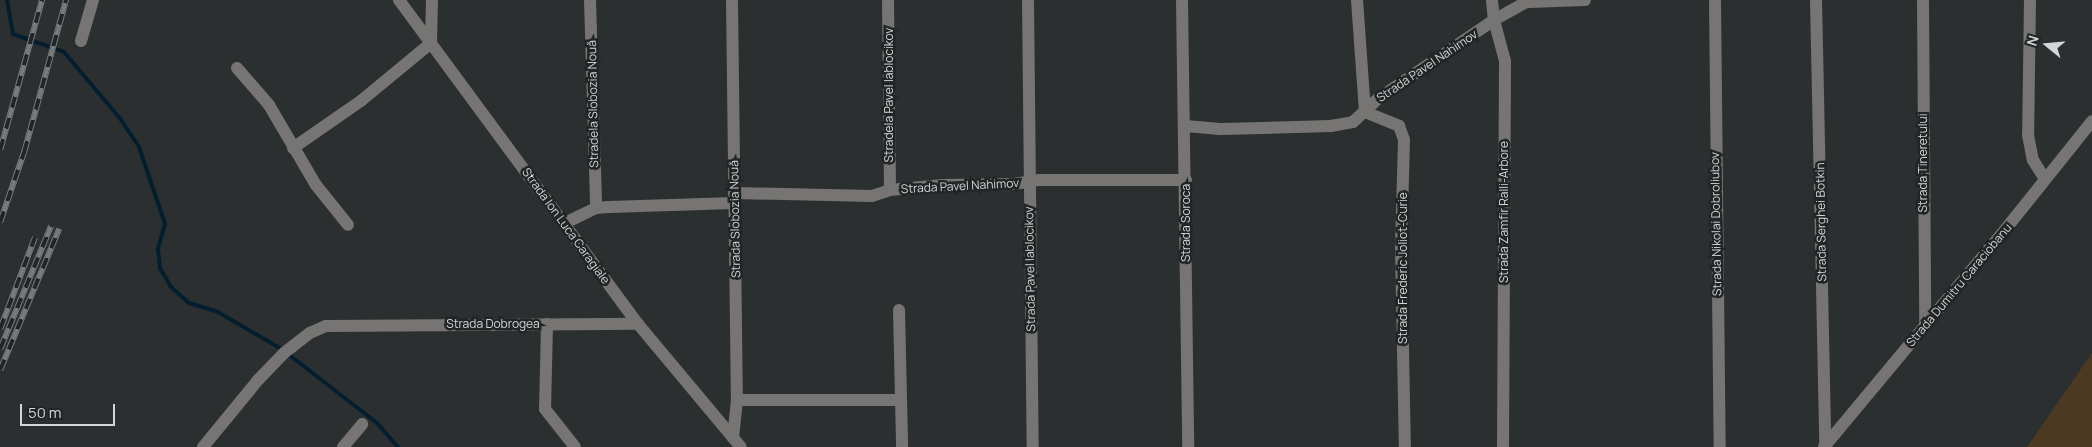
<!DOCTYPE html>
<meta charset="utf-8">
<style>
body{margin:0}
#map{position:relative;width:2092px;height:447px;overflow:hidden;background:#2c2f30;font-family:Manrope,sans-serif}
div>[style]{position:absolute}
.green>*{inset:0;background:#4b3922}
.stream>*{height:4px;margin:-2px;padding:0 2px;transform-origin:2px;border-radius:2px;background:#031f2f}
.minor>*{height:12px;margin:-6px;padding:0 6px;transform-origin:6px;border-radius:6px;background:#767574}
.rail>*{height:5.5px;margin-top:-2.75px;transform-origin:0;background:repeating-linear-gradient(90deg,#222526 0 11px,#787b7c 0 22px);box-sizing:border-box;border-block:1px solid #787b7c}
span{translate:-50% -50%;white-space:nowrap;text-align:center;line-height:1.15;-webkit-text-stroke:5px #222526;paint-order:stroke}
.street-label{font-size:12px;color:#d3d5d6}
.north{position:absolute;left:2022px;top:20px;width:50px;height:50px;-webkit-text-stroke:4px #222526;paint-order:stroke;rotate:287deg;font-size:14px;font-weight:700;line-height:20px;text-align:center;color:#d3d5d6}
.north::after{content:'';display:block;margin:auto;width:18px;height:22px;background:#d3d5d6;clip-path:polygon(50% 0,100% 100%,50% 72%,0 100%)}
.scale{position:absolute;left:20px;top:404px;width:95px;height:22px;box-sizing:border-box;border:2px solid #d3d5d6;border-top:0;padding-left:6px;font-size:15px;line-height:18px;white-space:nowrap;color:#d3d5d6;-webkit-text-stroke:4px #222526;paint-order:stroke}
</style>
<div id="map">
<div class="green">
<div style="clip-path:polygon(2092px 353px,2092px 447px,2027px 447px)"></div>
</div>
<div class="stream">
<div style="left:7px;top:0;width:35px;rotate:80deg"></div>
<div style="left:13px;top:34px;width:54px;rotate:19.4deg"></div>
<div style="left:64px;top:52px;width:85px;rotate:49.8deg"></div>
<div style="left:119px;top:117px;width:36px;rotate:56deg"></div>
<div style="left:139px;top:147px;width:81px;rotate:71.3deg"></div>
<div style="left:165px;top:224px;width:26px;rotate:106deg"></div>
<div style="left:158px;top:249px;width:19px;rotate:84deg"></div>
<div style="left:160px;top:268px;width:22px;rotate:60deg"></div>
<div style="left:171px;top:287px;width:24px;rotate:42deg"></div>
<div style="left:189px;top:303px;width:30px;rotate:17deg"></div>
<div style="left:218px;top:312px;width:75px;rotate:30.3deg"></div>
<div style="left:288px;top:354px;width:113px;rotate:37.8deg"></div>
<div style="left:377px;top:423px;width:32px;rotate:49deg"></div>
</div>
<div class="minor">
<div style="left:399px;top:0;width:403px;rotate:53.6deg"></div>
<div style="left:638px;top:324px;width:160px;rotate:50.1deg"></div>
<div style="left:590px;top:0;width:208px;rotate:88.3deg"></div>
<div style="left:732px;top:0;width:400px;rotate:89.3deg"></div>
<div style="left:737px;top:400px;width:38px;rotate:96deg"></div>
<div style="left:888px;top:0;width:190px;rotate:89.4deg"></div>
<div style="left:1028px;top:0;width:447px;rotate:89.4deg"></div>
<div style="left:1182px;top:0;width:447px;rotate:89.2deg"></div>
<div style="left:1357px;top:0;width:112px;rotate:85.9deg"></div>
<div style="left:1365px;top:112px;width:37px;rotate:22deg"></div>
<div style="left:1399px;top:126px;width:15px;rotate:70deg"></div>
<div style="left:1404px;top:140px;width:106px;rotate:91.6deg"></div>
<div style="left:1401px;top:246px;width:201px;rotate:88.9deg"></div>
<div style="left:1715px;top:0;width:447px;rotate:89.4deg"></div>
<div style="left:1816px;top:0;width:445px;rotate:88.8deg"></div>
<div style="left:1923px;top:0;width:326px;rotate:89.6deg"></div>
<div style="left:2030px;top:0;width:135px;rotate:90.8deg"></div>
<div style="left:2028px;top:135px;width:25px;rotate:79deg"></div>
<div style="left:2033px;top:160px;width:22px;rotate:58deg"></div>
<div style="left:1529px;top:2px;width:56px;rotate:-2deg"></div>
<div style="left:81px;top:41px;width:43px;rotate:-73.7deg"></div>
<div style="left:237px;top:68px;width:49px;rotate:49.1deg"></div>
<div style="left:269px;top:105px;width:93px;rotate:59.6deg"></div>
<div style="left:316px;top:185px;width:51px;rotate:51.3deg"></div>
<div style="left:1186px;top:126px;width:34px;rotate:5deg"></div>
<div style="left:1220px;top:129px;width:111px;rotate:-1.5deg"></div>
<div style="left:1331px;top:126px;width:22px;rotate:-10deg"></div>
<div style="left:1353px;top:122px;width:35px;rotate:-43deg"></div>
<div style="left:1379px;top:98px;width:139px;rotate:-34.1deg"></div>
<div style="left:1494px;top:20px;width:20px;rotate:-96deg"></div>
<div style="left:293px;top:148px;width:84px;rotate:-34.8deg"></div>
<div style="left:362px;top:100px;width:89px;rotate:-39.6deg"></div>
<div style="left:431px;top:43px;width:43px;rotate:-88.7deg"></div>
<div style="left:734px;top:193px;width:138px;rotate:1.2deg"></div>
<div style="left:872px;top:196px;width:19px;rotate:-18deg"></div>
<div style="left:890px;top:190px;width:53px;rotate:-5.4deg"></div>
<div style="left:943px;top:185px;width:71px;rotate:-0.8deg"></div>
<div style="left:1014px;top:184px;width:26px;rotate:-9deg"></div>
<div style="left:1040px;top:180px;width:146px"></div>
<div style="left:565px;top:223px;width:34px;rotate:-26deg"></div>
<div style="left:596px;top:208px;width:13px;rotate:-4deg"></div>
<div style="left:609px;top:207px;width:125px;rotate:-1.8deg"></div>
<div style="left:899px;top:310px;width:137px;rotate:88.7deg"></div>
<div style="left:547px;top:324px;width:85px;rotate:91.3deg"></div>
<div style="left:545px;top:409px;width:48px;rotate:51.7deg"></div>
<div style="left:737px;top:400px;width:162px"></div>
<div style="left:203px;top:447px;width:87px;rotate:-50.6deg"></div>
<div style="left:258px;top:380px;width:37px;rotate:-46deg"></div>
<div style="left:284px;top:353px;width:33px;rotate:-38deg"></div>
<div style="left:310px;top:333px;width:17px;rotate:-24deg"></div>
<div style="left:326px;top:326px;width:312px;rotate:-0.4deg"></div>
<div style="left:343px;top:447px;width:30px;rotate:-50deg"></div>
<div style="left:1503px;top:447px;width:386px;rotate:-89.7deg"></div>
<div style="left:1505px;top:61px;width:42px;rotate:-105deg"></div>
<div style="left:1494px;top:20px;width:41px;rotate:-29.1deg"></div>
<div style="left:1824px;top:447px;width:275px;rotate:-50.2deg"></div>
<div style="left:2000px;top:236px;width:147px;rotate:-51.3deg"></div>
</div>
<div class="rail">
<div style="left:0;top:150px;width:156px;rotate:-74.4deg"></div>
<div style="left:0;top:222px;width:74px;rotate:-71.1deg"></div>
<div style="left:24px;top:152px;width:158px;rotate:-74.6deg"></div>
<div style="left:0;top:329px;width:98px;rotate:-69.2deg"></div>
<div style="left:0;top:349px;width:133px;rotate:-67.5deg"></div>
<div style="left:0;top:370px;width:153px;rotate:-67.3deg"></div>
</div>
<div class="street-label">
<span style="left:1427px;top:66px;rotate:-34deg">Strada Pavel Nahimov</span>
<span style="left:889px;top:95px;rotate:-90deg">Stradela Pavel Iablocikov</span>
<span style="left:593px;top:104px;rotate:-91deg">Stradela Slobozia Nouă</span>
<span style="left:1923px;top:163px;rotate:-90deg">Strada Tineretului</span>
<span style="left:960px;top:186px;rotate:-3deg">Strada Pavel Nahimov</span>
<span style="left:1504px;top:212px;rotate:-90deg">Strada Zamfir Ralli-Arbore</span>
<span style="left:735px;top:219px;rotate:-91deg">Strada Slobozia Nouă</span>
<span style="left:1821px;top:222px;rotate:-91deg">Strada Serghei Botkin</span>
<span style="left:1186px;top:223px;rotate:-90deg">Strada Soroca</span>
<span style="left:1716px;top:224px;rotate:-91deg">Strada Nikolai Dobroliubov</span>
<span style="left:566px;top:226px;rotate:54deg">Strada Ion Luca Caragiale</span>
<span style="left:1403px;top:268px;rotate:-90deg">Strada Frederic Joliot-Curie</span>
<span style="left:1030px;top:269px;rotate:-91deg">Strada Pavel Iablocikov</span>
<span style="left:1959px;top:285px;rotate:-50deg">Strada Dumitru Caraciobanu</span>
<span style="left:493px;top:324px">Strada Dobrogea</span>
</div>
<div class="north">N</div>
<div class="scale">50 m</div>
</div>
